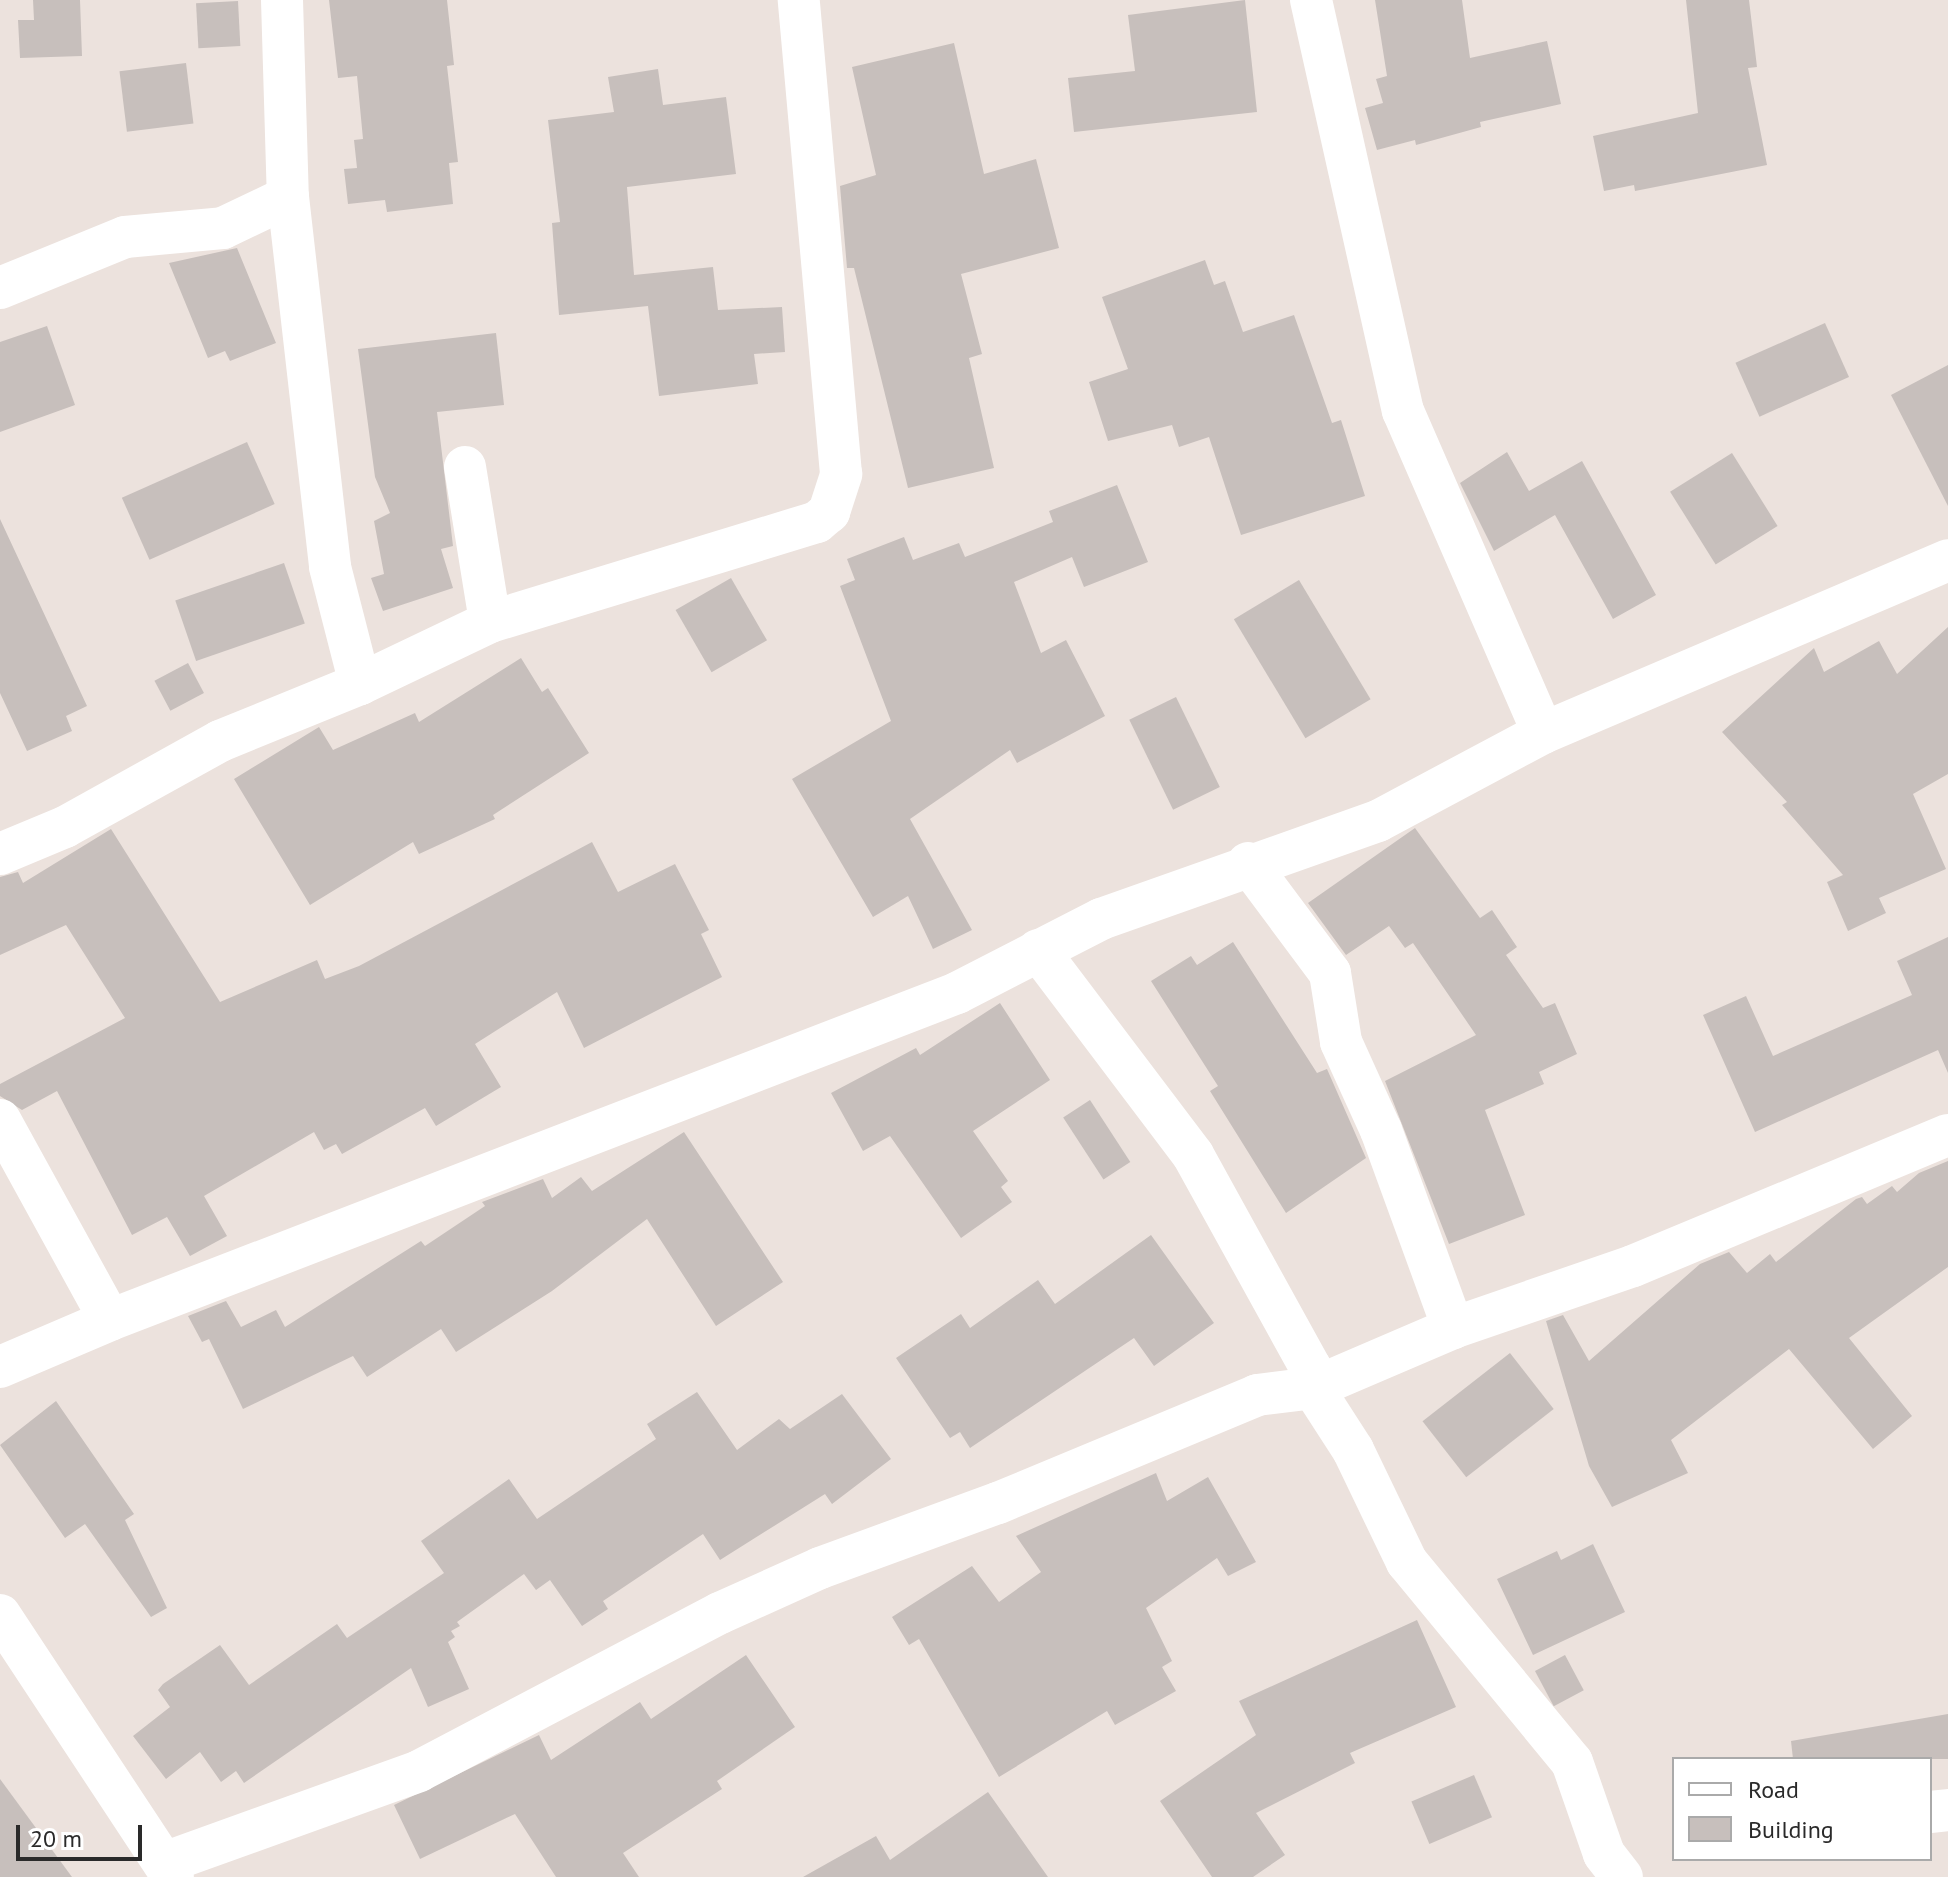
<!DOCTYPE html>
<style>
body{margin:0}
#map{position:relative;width:1948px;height:1877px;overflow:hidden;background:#ece2dd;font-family:"PT Sans",sans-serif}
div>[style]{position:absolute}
.building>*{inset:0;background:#c7bfbc;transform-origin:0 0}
.minor>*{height:42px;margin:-21px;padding:0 21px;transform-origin:21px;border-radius:21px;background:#fff}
span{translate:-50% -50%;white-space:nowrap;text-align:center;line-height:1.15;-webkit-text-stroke:7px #fff;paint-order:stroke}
.legend{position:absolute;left:1672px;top:1757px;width:260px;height:104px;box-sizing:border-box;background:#fff;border:2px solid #aaa;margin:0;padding:10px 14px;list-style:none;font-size:24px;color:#2a2a2a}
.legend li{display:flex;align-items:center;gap:16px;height:40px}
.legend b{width:40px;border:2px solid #aaa}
.scale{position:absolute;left:16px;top:1825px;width:126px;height:36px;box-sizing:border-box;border:4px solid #2a2a2a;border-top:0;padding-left:10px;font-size:24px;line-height:28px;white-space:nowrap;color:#2a2a2a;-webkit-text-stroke:6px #fff;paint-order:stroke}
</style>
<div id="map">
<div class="building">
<div style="clip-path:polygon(33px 0,80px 0,82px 56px,20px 58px,18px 20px,34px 20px)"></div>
<div style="clip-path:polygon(329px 0,447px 0,454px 65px,447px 66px,458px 162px,449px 163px,453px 204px,387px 212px,385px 200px,348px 204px,344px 169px,357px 168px,354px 140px,363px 139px,357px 76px,338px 78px)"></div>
<div style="clip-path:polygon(1245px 0,1257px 112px,1074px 132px,1068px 78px,1135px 71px,1128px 15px)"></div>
<div style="clip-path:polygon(1375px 0,1462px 0,1470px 58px,1547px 41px,1561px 104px,1480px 122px,1481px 127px,1416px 145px,1415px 140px,1377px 150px,1365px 108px,1383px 103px,1376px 79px,1387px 76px)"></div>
<div style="clip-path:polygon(1686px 0,1749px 0,1757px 67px,1748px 68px,1767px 165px,1635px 191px,1634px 185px,1604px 191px,1593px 136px,1698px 113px)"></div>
<div style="left:238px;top:1px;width:45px;height:42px;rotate:87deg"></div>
<div style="clip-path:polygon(954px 43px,984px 174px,1036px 159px,1059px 248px,961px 274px,982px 354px,969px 358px,994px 468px,908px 488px,854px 268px,847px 268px,840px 186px,876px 175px,852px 67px)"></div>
<div style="left:186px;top:63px;width:61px;height:67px;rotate:83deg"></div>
<div style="clip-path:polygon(658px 69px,663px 105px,726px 97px,736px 174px,627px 187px,634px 275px,713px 267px,718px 310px,782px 307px,785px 352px,754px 354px,758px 384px,659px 396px,648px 306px,559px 315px,552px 223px,560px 222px,548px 120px,614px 112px,608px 77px)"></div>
<div style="clip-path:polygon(237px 248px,276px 343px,230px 361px,225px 351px,208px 358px,169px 263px)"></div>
<div style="clip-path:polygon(1205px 260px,1214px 285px,1225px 281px,1243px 332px,1294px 315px,1332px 423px,1341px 420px,1365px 496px,1241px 535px,1209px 437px,1179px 447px,1172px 425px,1108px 441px,1089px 382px,1128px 369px,1102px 297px)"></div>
<div style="left:1825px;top:323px;width:59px;height:98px;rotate:66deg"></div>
<div style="clip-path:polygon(47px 326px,75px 405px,0 432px,0 342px)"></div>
<div style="clip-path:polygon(496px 333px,504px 405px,437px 412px,453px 546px,441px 549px,453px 588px,383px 611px,371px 578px,384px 574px,374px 521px,390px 513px,375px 477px,358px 349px)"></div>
<div style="clip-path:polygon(1948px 365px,1948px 506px,1891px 395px)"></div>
<div style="left:247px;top:442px;width:68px;height:137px;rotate:66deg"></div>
<div style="clip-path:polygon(1507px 452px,1529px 491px,1582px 461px,1656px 595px,1613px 619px,1555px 515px,1494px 551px,1460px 483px)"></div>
<div style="left:1732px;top:453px;width:86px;height:73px;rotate:58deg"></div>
<div style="clip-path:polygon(1117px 485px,1148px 562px,1084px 587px,1072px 557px,1014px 582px,1041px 653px,1066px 640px,1105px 716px,1017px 763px,1010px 750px,910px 819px,972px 930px,933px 949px,908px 896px,873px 917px,792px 779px,891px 721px,840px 586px,855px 580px,847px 559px,904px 537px,913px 560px,959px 543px,965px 557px,1053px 522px,1049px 511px)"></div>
<div style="clip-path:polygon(0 519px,87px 706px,66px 716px,72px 731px,27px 751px,0 693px)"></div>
<div style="left:284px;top:563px;width:64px;height:115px;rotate:71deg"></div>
<div style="left:731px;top:578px;width:72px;height:64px;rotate:60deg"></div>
<div style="left:1299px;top:580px;width:139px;height:76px;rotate:59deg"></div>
<div style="clip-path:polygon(1948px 627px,1948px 774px,1913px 794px,1946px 869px,1879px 898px,1886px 913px,1848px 931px,1827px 882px,1843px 875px,1782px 805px,1787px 802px,1722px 732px,1814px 648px,1824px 672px,1879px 641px,1897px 674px)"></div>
<div style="clip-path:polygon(521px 658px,542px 692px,548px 688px,589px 753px,493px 815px,495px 819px,419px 854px,413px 842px,310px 905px,234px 779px,319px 727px,333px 750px,415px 713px,419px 722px)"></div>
<div style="left:188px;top:663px;width:34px;height:38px;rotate:62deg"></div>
<div style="left:1176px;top:697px;width:100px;height:52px;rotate:64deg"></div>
<div style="clip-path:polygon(1415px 828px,1480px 918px,1492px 910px,1517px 947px,1506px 955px,1543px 1008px,1555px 1003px,1577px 1054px,1539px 1072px,1544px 1084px,1485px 1110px,1525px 1215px,1449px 1244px,1385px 1081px,1476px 1035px,1413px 943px,1405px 948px,1389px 926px,1346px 955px,1308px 903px)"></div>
<div style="clip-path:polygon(111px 829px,220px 1002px,317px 960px,325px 979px,359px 966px,592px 842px,618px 892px,675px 864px,709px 930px,701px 934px,722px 977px,584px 1048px,557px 992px,475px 1044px,501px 1087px,436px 1126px,425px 1108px,342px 1154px,336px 1144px,324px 1150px,314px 1132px,204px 1196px,227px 1236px,190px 1256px,167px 1217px,132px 1235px,57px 1091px,22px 1110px,0 1096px,0 1084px,125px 1018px,66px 925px,0 955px,0 877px,18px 872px,23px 883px)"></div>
<div style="clip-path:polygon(1948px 937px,1948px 1073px,1938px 1050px,1755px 1132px,1703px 1015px,1746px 996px,1773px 1056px,1912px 995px,1897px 961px)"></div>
<div style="clip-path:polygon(1233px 942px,1317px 1073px,1327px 1069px,1366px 1158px,1286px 1213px,1210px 1091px,1218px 1086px,1151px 981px,1191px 956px,1197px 965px)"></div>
<div style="clip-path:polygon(1000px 1003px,1050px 1080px,973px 1131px,1008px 1181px,1001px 1187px,1012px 1202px,961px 1238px,890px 1136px,863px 1151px,831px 1093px,916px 1048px,920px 1055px)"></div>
<div style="left:1090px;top:1100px;width:74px;height:32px;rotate:57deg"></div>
<div style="clip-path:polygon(684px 1132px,783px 1282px,716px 1326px,647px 1219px,552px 1291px,456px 1352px,441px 1329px,367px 1377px,353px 1356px,243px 1409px,209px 1339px,202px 1342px,188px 1316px,226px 1301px,241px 1327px,276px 1310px,285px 1327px,421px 1241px,425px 1246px,485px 1206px,482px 1202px,543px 1179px,552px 1198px,581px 1177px,592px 1191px)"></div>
<div style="clip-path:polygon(1948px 1161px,1948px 1267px,1849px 1338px,1912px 1416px,1873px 1449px,1789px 1349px,1671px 1440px,1688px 1473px,1612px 1507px,1589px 1466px,1546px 1321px,1563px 1315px,1589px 1361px,1700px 1264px,1729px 1252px,1747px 1273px,1770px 1254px,1776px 1262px,1856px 1199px,1862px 1197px,1867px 1204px,1892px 1186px,1897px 1192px,1919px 1173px)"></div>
<div style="clip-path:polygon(1151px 1235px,1214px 1323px,1154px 1366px,1134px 1338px,970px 1448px,960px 1432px,950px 1438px,896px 1358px,961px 1314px,970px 1328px,1038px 1280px,1055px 1304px)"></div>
<div style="left:1510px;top:1353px;width:71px;height:111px;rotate:52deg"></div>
<div style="clip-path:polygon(697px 1392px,737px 1450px,779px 1419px,790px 1429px,842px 1394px,891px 1459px,832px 1504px,825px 1494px,720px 1560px,703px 1534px,603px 1601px,608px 1609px,582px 1626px,550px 1580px,536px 1590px,524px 1574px,457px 1622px,460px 1626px,451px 1631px,455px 1637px,448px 1642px,469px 1689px,428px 1707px,411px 1668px,244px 1783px,236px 1771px,221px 1782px,200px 1752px,166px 1779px,133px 1736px,170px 1707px,158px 1690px,163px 1684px,220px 1645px,249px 1685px,337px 1624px,347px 1638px,444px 1573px,421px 1541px,509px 1479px,537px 1519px,656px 1439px,647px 1424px)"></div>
<div style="clip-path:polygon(56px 1401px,134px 1514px,125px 1520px,167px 1608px,151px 1617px,85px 1524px,65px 1538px,0 1445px)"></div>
<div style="clip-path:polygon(1156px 1473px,1167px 1501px,1208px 1477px,1256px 1562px,1228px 1576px,1217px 1558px,1146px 1608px,1172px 1661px,1162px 1667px,1176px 1691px,1115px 1725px,1107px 1711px,999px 1777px,919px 1639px,909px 1645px,892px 1617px,972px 1566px,999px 1602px,1041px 1572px,1016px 1536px)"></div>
<div style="clip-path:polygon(1593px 1544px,1625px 1612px,1533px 1655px,1497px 1579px,1557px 1551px,1561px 1560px)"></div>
<div style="clip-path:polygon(1417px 1620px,1456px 1707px,1350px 1753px,1355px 1763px,1256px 1813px,1285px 1855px,1253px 1877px,1212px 1877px,1160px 1801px,1256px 1735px,1239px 1701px)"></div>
<div style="clip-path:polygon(746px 1655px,795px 1727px,717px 1781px,722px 1789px,623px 1853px,639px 1877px,556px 1877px,515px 1814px,420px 1859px,394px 1805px,539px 1735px,551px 1760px,640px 1702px,651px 1719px)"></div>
<div style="left:1565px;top:1655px;width:40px;height:34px;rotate:62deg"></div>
<div style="clip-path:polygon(1948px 1714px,1948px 1759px,1793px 1759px,1791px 1741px)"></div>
<div style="left:1474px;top:1775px;width:46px;height:68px;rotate:67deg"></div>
<div style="clip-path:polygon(0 1779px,72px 1877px,0 1877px)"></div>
<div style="clip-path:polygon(988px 1792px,1048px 1877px,803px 1877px,876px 1836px,890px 1860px)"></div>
</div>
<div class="minor">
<div style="left:282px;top:0;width:197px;rotate:88.3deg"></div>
<div style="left:288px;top:197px;width:372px;rotate:83.5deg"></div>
<div style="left:330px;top:567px;width:121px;rotate:75.6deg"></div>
<div style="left:1311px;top:0;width:421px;rotate:77.4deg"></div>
<div style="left:1403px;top:411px;width:351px;rotate:66.5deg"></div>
<div style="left:0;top:288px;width:135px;rotate:-22.2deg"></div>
<div style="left:125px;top:237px;width:98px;rotate:-5.2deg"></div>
<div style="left:223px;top:228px;width:72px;rotate:-25.5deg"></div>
<div style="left:465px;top:467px;width:157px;rotate:80.8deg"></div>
<div style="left:0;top:854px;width:70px;rotate:-22.6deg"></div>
<div style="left:65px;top:827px;width:177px;rotate:-29deg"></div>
<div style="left:220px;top:741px;width:151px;rotate:-22.2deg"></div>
<div style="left:360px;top:684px;width:144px;rotate:-25.5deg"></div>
<div style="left:490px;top:622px;width:342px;rotate:-17deg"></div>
<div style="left:817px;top:522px;width:16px;rotate:-40deg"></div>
<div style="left:829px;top:512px;width:40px;rotate:-72deg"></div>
<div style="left:841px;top:474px;width:476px;rotate:-95.1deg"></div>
<div style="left:1248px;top:863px;width:137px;rotate:53.3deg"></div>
<div style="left:1330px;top:973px;width:70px;rotate:80.9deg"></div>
<div style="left:1341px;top:1042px;width:97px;rotate:65.6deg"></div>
<div style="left:1381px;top:1130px;width:211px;rotate:70deg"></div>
<div style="left:1038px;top:950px;width:257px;rotate:52.9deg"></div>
<div style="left:1193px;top:1155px;width:242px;rotate:61.1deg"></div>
<div style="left:1310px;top:1367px;width:21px;rotate:82deg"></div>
<div style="left:1313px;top:1388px;width:74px;rotate:57.2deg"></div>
<div style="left:1353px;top:1450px;width:124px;rotate:64.3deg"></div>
<div style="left:1407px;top:1562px;width:259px;rotate:50.5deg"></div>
<div style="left:1572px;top:1762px;width:97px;rotate:70.8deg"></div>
<div style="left:1604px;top:1854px;width:29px;rotate:52deg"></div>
<div style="left:0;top:1120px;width:228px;rotate:61.2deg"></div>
<div style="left:0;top:1367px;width:120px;rotate:-23.1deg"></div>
<div style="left:110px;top:1320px;width:908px;rotate:-21.11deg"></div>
<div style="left:957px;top:993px;width:162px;rotate:-27.2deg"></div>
<div style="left:1101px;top:919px;width:294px;rotate:-19.5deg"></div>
<div style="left:1378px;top:821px;width:187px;rotate:-28.1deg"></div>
<div style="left:1543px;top:733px;width:440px;rotate:-23.1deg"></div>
<div style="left:0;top:1615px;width:314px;rotate:56.6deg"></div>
<div style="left:1930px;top:1812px;width:18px;rotate:-6deg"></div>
<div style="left:164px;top:1863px;width:271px;rotate:-19.8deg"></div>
<div style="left:419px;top:1771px;width:340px;rotate:-27.7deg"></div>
<div style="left:720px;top:1613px;width:110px;rotate:-24.2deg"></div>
<div style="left:820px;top:1568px;width:189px;rotate:-20.1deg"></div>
<div style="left:998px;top:1503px;width:281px;rotate:-22.6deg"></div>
<div style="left:1257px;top:1395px;width:56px;rotate:-7.1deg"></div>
<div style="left:1313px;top:1388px;width:152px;rotate:-23.2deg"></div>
<div style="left:1453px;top:1328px;width:190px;rotate:-19deg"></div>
<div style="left:1633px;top:1266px;width:341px;rotate:-22.6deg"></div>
</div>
<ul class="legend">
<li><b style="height:10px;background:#fff"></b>Road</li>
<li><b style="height:22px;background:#c7bfbc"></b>Building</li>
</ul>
<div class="scale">20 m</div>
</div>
